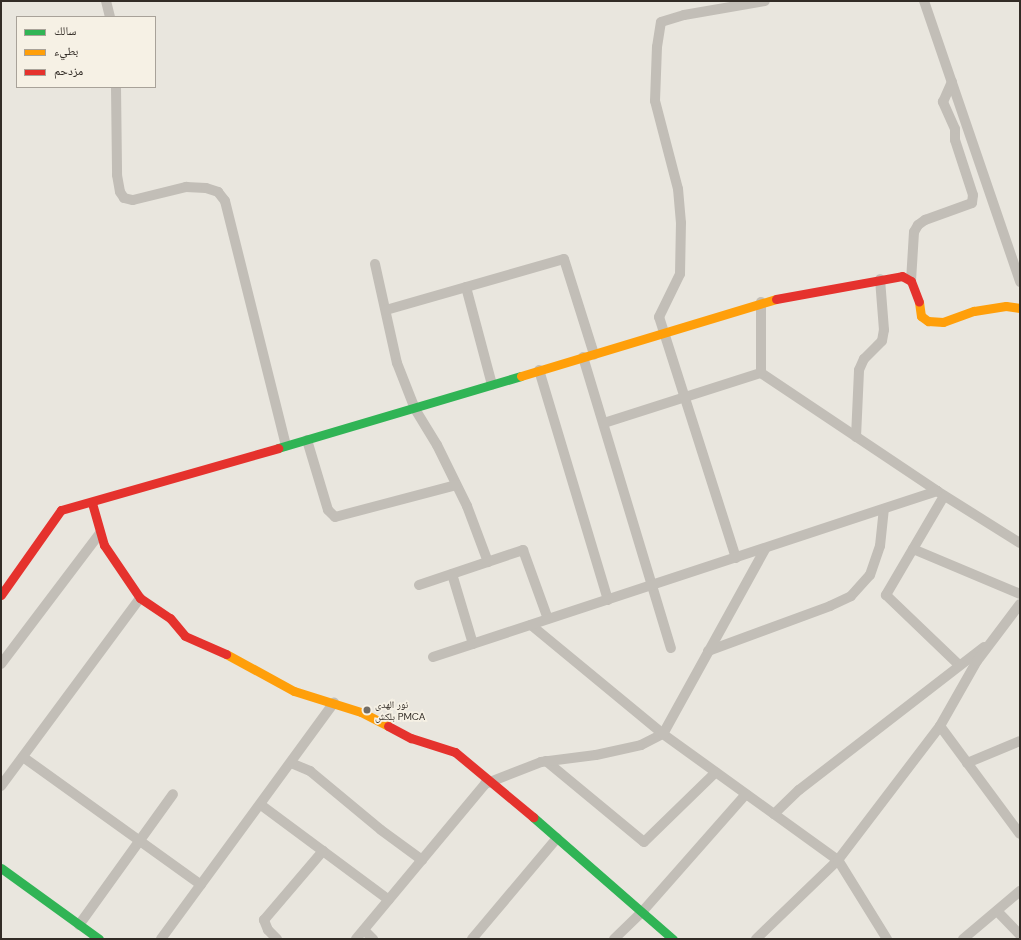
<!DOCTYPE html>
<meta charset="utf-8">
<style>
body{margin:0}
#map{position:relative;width:1021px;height:940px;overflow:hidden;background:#e9e6de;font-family:"DM Sans","Noto Naskh Arabic",sans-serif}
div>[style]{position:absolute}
.street>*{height:10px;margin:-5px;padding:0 5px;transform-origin:5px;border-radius:5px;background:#c2beb7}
.fast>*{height:9px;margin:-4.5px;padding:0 4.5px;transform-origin:4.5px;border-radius:4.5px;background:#30b455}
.slow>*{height:9px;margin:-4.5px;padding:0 4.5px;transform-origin:4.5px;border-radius:4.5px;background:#ff9f0a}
.jam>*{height:9px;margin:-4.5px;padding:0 4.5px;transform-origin:4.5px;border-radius:4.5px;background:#e5322d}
.dots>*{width:11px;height:11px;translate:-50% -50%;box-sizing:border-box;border:2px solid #f6f1e5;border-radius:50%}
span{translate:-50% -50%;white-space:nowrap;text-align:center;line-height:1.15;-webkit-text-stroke:3.5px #f6f1e5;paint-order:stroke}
.poi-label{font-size:10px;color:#322c26}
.left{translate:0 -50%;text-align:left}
.frame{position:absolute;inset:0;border:2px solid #322c26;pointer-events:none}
.legend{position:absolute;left:16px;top:16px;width:140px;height:72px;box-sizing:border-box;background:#f6f1e5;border:1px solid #a8a299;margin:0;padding:5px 7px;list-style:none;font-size:12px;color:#322c26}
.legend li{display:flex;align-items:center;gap:8px;height:20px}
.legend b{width:20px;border:1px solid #a8a299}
</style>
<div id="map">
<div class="street">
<div style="left:106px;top:1px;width:16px;rotate:76deg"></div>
<div style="left:924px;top:1px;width:297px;rotate:71.1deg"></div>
<div style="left:116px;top:87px;width:88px;rotate:89.3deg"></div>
<div style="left:117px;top:175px;width:17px;rotate:80deg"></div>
<div style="left:120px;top:192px;width:7px;rotate:56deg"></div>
<div style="left:124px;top:198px;width:9px;rotate:13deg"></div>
<div style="left:133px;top:200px;width:55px;rotate:-13.8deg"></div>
<div style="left:186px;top:187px;width:20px;rotate:3deg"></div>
<div style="left:206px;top:188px;width:13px;rotate:18deg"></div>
<div style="left:218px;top:192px;width:11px;rotate:52deg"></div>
<div style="left:225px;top:201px;width:252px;rotate:76deg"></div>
<div style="left:375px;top:264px;width:101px;rotate:77.5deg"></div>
<div style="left:397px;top:363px;width:49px;rotate:68.6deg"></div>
<div style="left:415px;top:409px;width:42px;rotate:58.6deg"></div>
<div style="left:437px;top:445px;width:68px;rotate:63.8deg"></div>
<div style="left:467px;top:506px;width:60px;rotate:69.4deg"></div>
<div style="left:911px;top:281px;width:49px;rotate:-86.5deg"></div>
<div style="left:914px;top:232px;width:8px;rotate:-60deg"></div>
<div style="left:918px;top:225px;width:9px;rotate:-36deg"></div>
<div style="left:925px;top:220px;width:50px;rotate:-19.9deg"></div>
<div style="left:972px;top:203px;width:8px;rotate:-83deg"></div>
<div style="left:973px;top:195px;width:58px;rotate:-108.1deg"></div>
<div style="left:955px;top:140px;width:11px;rotate:-90deg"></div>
<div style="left:955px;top:129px;width:30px;rotate:-114deg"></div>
<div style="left:943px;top:102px;width:22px;rotate:-66deg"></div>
<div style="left:466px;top:287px;width:101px;rotate:75.1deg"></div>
<div style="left:386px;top:310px;width:185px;rotate:-16deg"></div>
<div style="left:564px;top:259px;width:100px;rotate:72.5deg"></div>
<div style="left:583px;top:357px;width:304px;rotate:73.2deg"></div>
<div style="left:539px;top:370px;width:240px;rotate:73.3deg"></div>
<div style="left:761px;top:373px;width:212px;rotate:33.8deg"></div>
<div style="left:937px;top:491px;width:98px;rotate:32.1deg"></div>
<div style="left:604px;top:423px;width:165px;rotate:-17.7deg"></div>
<div style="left:761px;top:373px;width:71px;rotate:-90deg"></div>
<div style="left:856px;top:437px;width:67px;rotate:-87.4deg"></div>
<div style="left:859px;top:370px;width:12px;rotate:-66deg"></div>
<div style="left:864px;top:359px;width:25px;rotate:-45deg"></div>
<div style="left:882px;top:341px;width:11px;rotate:-80deg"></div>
<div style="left:884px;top:330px;width:51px;rotate:-94.5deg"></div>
<div style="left:307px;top:440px;width:73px;rotate:73.3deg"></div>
<div style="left:328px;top:510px;width:10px;rotate:45deg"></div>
<div style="left:335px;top:517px;width:125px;rotate:-14.8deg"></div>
<div style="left:944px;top:496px;width:115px;rotate:120.4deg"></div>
<div style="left:886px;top:595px;width:101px;rotate:43.8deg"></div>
<div style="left:913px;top:549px;width:116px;rotate:22.8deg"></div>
<div style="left:736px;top:558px;width:253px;rotate:-107.7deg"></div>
<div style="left:659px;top:317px;width:48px;rotate:-64deg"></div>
<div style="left:680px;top:274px;width:51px;rotate:-88.9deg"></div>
<div style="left:681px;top:223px;width:34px;rotate:-95deg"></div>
<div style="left:678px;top:189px;width:91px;rotate:-104.6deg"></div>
<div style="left:655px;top:101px;width:54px;rotate:-87.9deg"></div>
<div style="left:657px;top:47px;width:25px;rotate:-81deg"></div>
<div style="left:661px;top:22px;width:24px;rotate:-17deg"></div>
<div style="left:684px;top:15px;width:82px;rotate:-9.8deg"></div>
<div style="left:452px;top:574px;width:73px;rotate:73.3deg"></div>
<div style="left:419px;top:585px;width:110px;rotate:-18.6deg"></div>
<div style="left:523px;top:550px;width:73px;rotate:70.1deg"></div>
<div style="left:531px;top:625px;width:171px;rotate:39.5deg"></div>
<div style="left:663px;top:734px;width:216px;rotate:35.8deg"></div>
<div style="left:838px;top:860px;width:93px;rotate:58.2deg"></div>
<div style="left:708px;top:651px;width:130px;rotate:-20.2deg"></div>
<div style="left:830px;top:606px;width:23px;rotate:-25deg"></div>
<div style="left:851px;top:596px;width:28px;rotate:-48deg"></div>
<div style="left:870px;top:575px;width:31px;rotate:-71deg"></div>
<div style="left:880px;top:546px;width:37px;rotate:-84deg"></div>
<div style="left:433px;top:657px;width:531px;rotate:-18.23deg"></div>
<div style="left:1px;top:664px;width:164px;rotate:-52.9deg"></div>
<div style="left:940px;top:726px;width:134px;rotate:53.5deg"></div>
<div style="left:23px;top:757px;width:219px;rotate:35.7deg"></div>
<div style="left:546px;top:761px;width:127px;rotate:39.6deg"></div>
<div style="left:644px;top:842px;width:100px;rotate:-44.2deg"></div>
<div style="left:291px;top:763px;width:21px;rotate:23deg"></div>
<div style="left:310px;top:771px;width:92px;rotate:39.7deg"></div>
<div style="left:381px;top:830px;width:51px;rotate:36.2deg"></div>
<div style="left:967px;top:763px;width:57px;rotate:-22.5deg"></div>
<div style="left:1px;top:786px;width:234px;rotate:-53.5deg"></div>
<div style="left:261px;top:805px;width:159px;rotate:36.6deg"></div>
<div style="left:774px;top:814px;width:35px;rotate:-44deg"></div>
<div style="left:799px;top:790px;width:234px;rotate:-37.7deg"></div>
<div style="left:997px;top:911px;width:33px;rotate:46deg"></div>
<div style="left:79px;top:925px;width:161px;rotate:-54.3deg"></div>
<div style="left:364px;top:930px;width:13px;rotate:45deg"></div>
<div style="left:161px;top:939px;width:293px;rotate:-53.8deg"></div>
<div style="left:277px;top:939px;width:13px;rotate:-135deg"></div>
<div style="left:268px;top:930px;width:11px;rotate:-112deg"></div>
<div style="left:264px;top:920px;width:91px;rotate:-49.5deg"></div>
<div style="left:356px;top:939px;width:202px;rotate:-50.2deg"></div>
<div style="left:485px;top:784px;width:60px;rotate:-21.4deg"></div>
<div style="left:541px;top:762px;width:55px;rotate:-7.3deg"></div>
<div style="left:596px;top:755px;width:46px;rotate:-12.5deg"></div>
<div style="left:641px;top:745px;width:25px;rotate:-27deg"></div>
<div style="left:663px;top:734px;width:211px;rotate:-61.1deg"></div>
<div style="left:472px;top:939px;width:132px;rotate:-49.9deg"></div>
<div style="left:614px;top:939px;width:39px;rotate:-44deg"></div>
<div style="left:642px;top:912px;width:157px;rotate:-48.6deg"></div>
<div style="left:756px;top:939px;width:114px;rotate:-43.9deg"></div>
<div style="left:838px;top:860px;width:168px;rotate:-52.7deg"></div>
<div style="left:940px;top:726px;width:75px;rotate:-60.4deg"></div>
<div style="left:977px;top:661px;width:71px;rotate:-53deg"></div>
<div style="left:963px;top:939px;width:75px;rotate:-40.1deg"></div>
</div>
<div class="fast">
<div style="left:278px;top:448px;width:253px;rotate:-16.5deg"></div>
<div style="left:533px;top:817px;width:186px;rotate:41.1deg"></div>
<div style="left:1px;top:868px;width:121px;rotate:35.9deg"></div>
</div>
<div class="slow">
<div style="left:919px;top:302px;width:14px;rotate:82deg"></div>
<div style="left:921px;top:316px;width:9px;rotate:36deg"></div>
<div style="left:928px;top:321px;width:15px;rotate:4deg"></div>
<div style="left:943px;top:322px;width:33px;rotate:-20deg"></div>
<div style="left:974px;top:311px;width:32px;rotate:-9deg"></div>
<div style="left:1006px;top:306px;width:14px;rotate:8deg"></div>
<div style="left:521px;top:376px;width:266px;rotate:-16.8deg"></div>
<div style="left:226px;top:654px;width:77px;rotate:28.6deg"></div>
<div style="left:294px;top:691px;width:70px;rotate:17.4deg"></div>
<div style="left:361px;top:712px;width:30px;rotate:27deg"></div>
</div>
<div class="jam">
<div style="left:776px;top:299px;width:128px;rotate:-10.3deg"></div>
<div style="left:902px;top:276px;width:10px;rotate:29deg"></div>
<div style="left:911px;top:281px;width:22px;rotate:69deg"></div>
<div style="left:92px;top:503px;width:44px;rotate:74.1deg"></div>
<div style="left:104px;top:545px;width:64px;rotate:55.8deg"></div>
<div style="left:140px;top:598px;width:36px;rotate:34deg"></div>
<div style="left:170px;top:618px;width:23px;rotate:50deg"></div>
<div style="left:185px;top:636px;width:45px;rotate:23.7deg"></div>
<div style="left:1px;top:595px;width:104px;rotate:-54.8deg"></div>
<div style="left:61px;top:510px;width:226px;rotate:-15.9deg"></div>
<div style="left:388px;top:726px;width:26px;rotate:28deg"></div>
<div style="left:411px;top:738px;width:46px;rotate:17.7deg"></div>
<div style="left:455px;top:752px;width:102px;rotate:39.8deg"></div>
</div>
<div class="dots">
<div style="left:367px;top:710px;background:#726d66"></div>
</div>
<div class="poi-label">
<span class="left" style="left:375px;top:710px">نور الهدى<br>بلكش PMCA</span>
</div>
<div class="frame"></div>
<ul class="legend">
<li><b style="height:5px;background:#30b455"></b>سالك</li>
<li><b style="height:5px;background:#ff9f0a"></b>بطيء</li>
<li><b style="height:5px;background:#e5322d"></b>مزدحم</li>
</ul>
</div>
